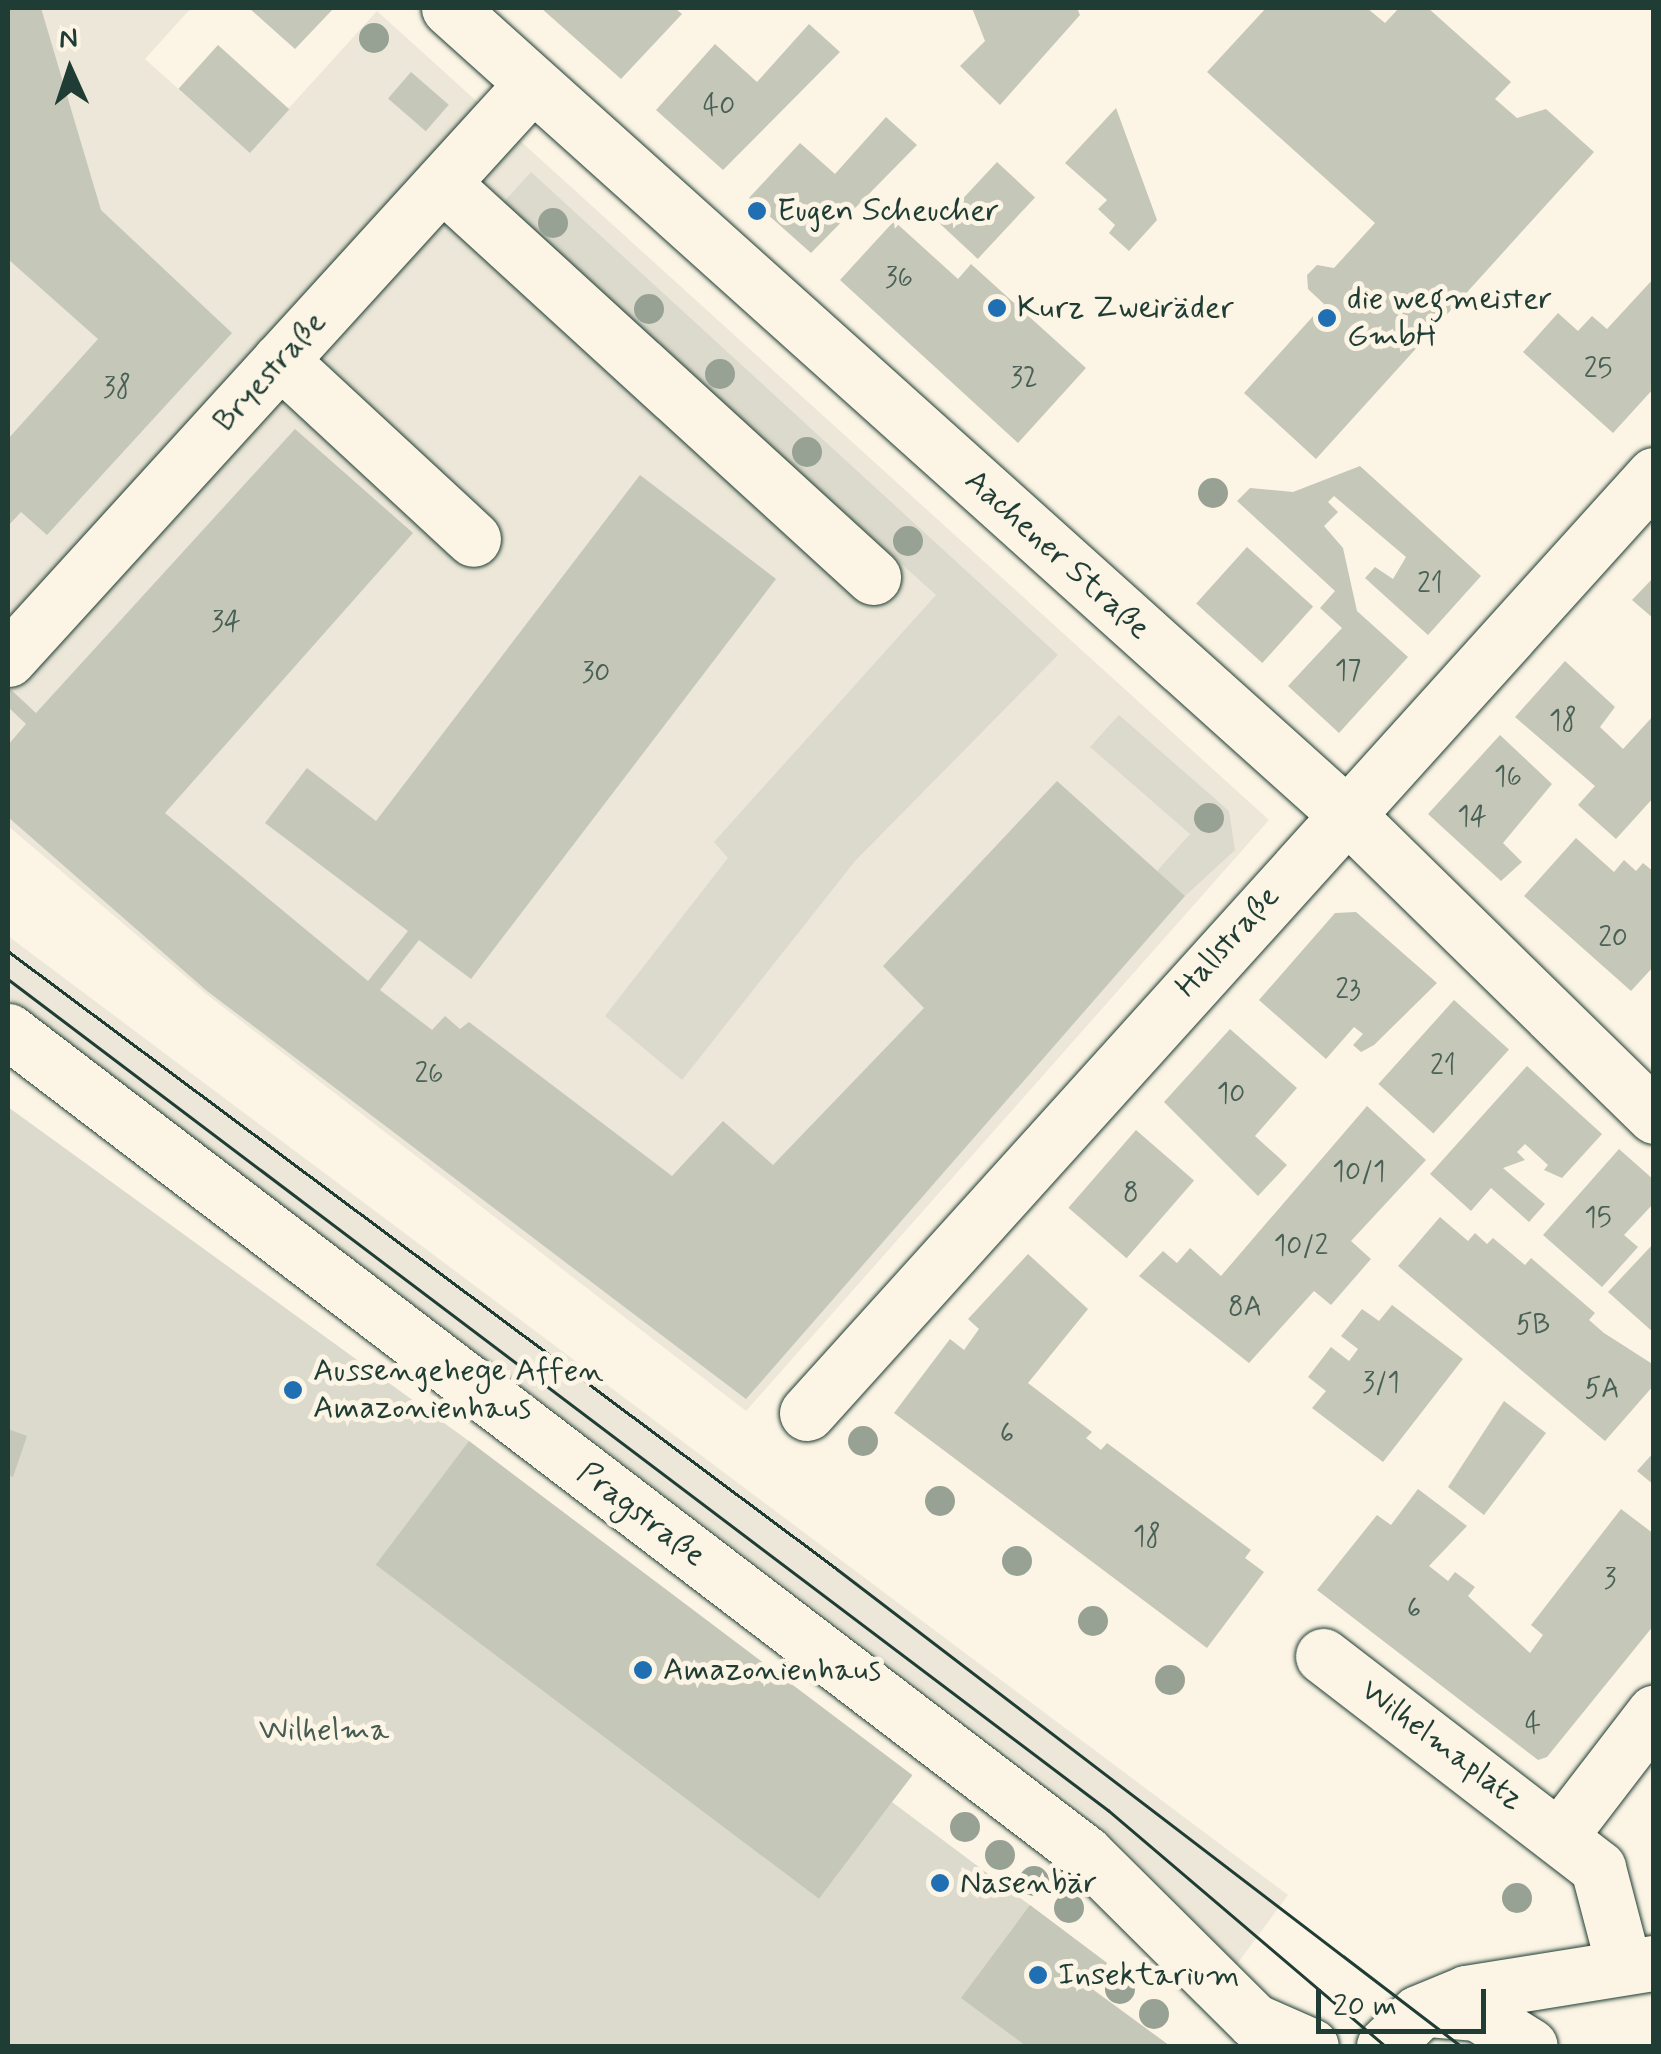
<!DOCTYPE html>
<meta charset="utf-8">
<style>
body{margin:0}
#map{position:relative;width:1661px;height:2054px;overflow:hidden;background:#fcf5e5;font-family:Mynerve,sans-serif}
div>[style]{position:absolute}
.built>*{inset:0;background:#ece7d8}
.green>*{inset:0;background:#dcdacc}
.building>*{inset:0;background:#c5c7b9;transform-origin:0 0}
.roads{filter:drop-shadow(0 0 2px #1f3d34) drop-shadow(0 0 2px #1f3d34)}
.minor>*{height:55px;margin:-27.5px;padding:0 27.5px;transform-origin:27.5px;border-radius:27.5px;background:#fcf5e5}
.major>*{height:55px;margin:-27.5px;padding:0 27.5px;transform-origin:27.5px;border-radius:27.5px;background:#fcf5e5}
.tram>*{height:2.5px;margin:-1.25px;padding:0 1.25px;transform-origin:1.25px;border-radius:1.25px;background:#1f3d34}
.trees>*{width:30px;height:30px;margin:-15px;border-radius:50%;background:#97a194}
.dots>*{width:28px;height:28px;translate:-50% -50%;box-sizing:border-box;border:5px solid #fcf5e5;border-radius:50%}
span{translate:-50% -50%;white-space:nowrap;text-align:center;line-height:1.15;-webkit-text-stroke:10px #fcf5e5;paint-order:stroke}
.number-label{font-size:28px;color:#486055}
.number-label span{-webkit-text-stroke-width:0}
.poi-label{font-size:32px;color:#1f3d34}
.left{translate:0 -50%;text-align:left}
.street-label{font-size:32px;color:#1f3d34}
.park-label{font-size:32px;color:#455c52}
.frame{position:absolute;inset:0;border:10px solid #1f3d34;pointer-events:none}
.north{position:absolute;left:20px;top:20px;width:100px;height:100px;-webkit-text-stroke:8px #fcf5e5;paint-order:stroke;rotate:357deg;font-size:28px;font-weight:700;line-height:40px;text-align:center;color:#1f3d34}
.north::after{content:'';display:block;margin:auto;width:35px;height:45px;background:#1f3d34;clip-path:polygon(50% 0,100% 100%,50% 72%,0 100%)}
.scale{position:absolute;left:1316px;top:1989px;width:170px;height:45px;box-sizing:border-box;border:5px solid #1f3d34;border-top:0;padding-left:12px;font-size:30px;line-height:35px;white-space:nowrap;color:#1f3d34;-webkit-text-stroke:8px #fcf5e5;paint-order:stroke}
</style>
<div id="map">
<div class="built">
<div style="clip-path:polygon(8px 8px,191px 8px,145px 59px,249px 152px,377px 11px,1269px 820px,746px 1411px,205px 993px,8px 826px)"></div>
<div style="clip-path:polygon(8px 936px,1288px 1895px,1237px 1964px,1098px 1822px,8px 998px)"></div>
</div>
<div class="green">
<div style="clip-path:polygon(531px 172px,1058px 655px,855px 861px,682px 1080px,605px 1016px,728px 858px,714px 842px,936px 595px,502px 204px)"></div>
<div style="clip-path:polygon(1119px 715px,1229px 811px,1235px 850px,1185px 896px,1157px 871px,1190px 834px,1090px 747px)"></div>
<div style="clip-path:polygon(8px 1107px,469px 1441px,912px 1776px,892px 1802px,1107px 1963px,1090px 1987px,1170px 2046px,8px 2046px)"></div>
</div>
<div class="building">
<div style="clip-path:polygon(8px 8px,41px 8px,101px 210px,232px 333px,47px 535px,21px 512px,8px 526px,8px 439px,98px 339px,8px 259px)"></div>
<div style="clip-path:polygon(249px 8px,334px 8px,295px 49px)"></div>
<div style="clip-path:polygon(541px 8px,675px 8px,682px 14px,621px 79px)"></div>
<div style="clip-path:polygon(972px 8px,1077px 8px,1080px 15px,1000px 105px,960px 66px,985px 41px)"></div>
<div style="clip-path:polygon(1266px 8px,1367px 8px,1385px 23px,1399px 8px,1428px 8px,1511px 82px,1495px 99px,1517px 118px,1546px 109px,1594px 152px,1316px 459px,1244px 393px,1324px 304px,1308px 289px,1307px 275px,1317px 265px,1334px 268px,1375px 223px,1207px 72px)"></div>
<div style="clip-path:polygon(809px 24px,840px 52px,723px 170px,656px 110px,715px 44px,757px 82px)"></div>
<div style="left:218px;top:45px;width:96px;height:59px;rotate:42deg"></div>
<div style="left:411px;top:72px;width:50px;height:35px;rotate:41deg"></div>
<div style="clip-path:polygon(1116px 108px,1157px 220px,1129px 251px,1109px 233px,1115px 225px,1098px 209px,1107px 200px,1065px 163px)"></div>
<div style="clip-path:polygon(886px 117px,917px 145px,811px 253px,749px 198px,800px 143px,835px 174px)"></div>
<div style="left:997px;top:162px;width:52px;height:84px;rotate:43deg"></div>
<div style="clip-path:polygon(894px 221px,958px 279px,971px 264px,1086px 368px,1018px 443px,840px 280px)"></div>
<div style="clip-path:polygon(1654px 278px,1654px 388px,1613px 433px,1523px 352px,1558px 313px,1578px 331px,1592px 316px,1607px 329px)"></div>
<div style="clip-path:polygon(295px 429px,413px 533px,165px 813px,368px 981px,408px 931px,265px 823px,307px 768px,376px 821px,640px 475px,776px 579px,471px 979px,419px 940px,380px 990px,432px 1030px,445px 1016px,460px 1029px,469px 1022px,672px 1176px,723px 1121px,773px 1165px,924px 1008px,883px 966px,1057px 781px,1185px 896px,746px 1399px,207px 991px,8px 817px,8px 745px,26px 724px,8px 707px,8px 687px,36px 713px)"></div>
<div style="clip-path:polygon(1360px 466px,1481px 576px,1428px 635px,1365px 578px,1375px 567px,1393px 579px,1406px 557px,1334px 496px,1328px 502px,1338px 512px,1324px 526px,1343px 548px,1357px 611px,1408px 657px,1339px 733px,1288px 686px,1342px 628px,1320px 608px,1335px 591px,1237px 501px,1250px 488px,1293px 492px)"></div>
<div style="left:1247px;top:547px;width:89px;height:76px;rotate:42deg"></div>
<div style="clip-path:polygon(1654px 577px,1654px 619px,1632px 600px)"></div>
<div style="clip-path:polygon(1565px 661px,1615px 707px,1600px 727px,1623px 749px,1654px 715px,1654px 797px,1616px 839px,1578px 805px,1595px 786px,1515px 717px)"></div>
<div style="clip-path:polygon(1500px 735px,1552px 784px,1503px 843px,1522px 862px,1501px 881px,1428px 814px)"></div>
<div style="clip-path:polygon(1576px 838px,1614px 872px,1624px 860px,1636px 871px,1643px 863px,1654px 872px,1654px 966px,1631px 991px,1524px 896px)"></div>
<div style="clip-path:polygon(1356px 912px,1437px 983px,1374px 1045px,1361px 1052px,1353px 1045px,1363px 1034px,1354px 1027px,1326px 1059px,1259px 1000px,1335px 913px)"></div>
<div style="left:1454px;top:1000px;width:74px;height:113px;rotate:42deg"></div>
<div style="clip-path:polygon(1230px 1029px,1297px 1088px,1255px 1136px,1287px 1165px,1258px 1196px,1164px 1102px)"></div>
<div style="clip-path:polygon(1527px 1066px,1602px 1134px,1562px 1178px,1544px 1170px,1548px 1165px,1525px 1144px,1517px 1152px,1525px 1160px,1503px 1168px,1545px 1204px,1529px 1222px,1491px 1188px,1471px 1211px,1430px 1174px)"></div>
<div style="clip-path:polygon(1367px 1106px,1426px 1160px,1351px 1241px,1371px 1259px,1331px 1305px,1314px 1291px,1249px 1363px,1139px 1276px,1163px 1251px,1177px 1263px,1190px 1248px,1221px 1276px)"></div>
<div style="left:1136px;top:1130px;width:77px;height:103px;rotate:41deg"></div>
<div style="clip-path:polygon(1619px 1149px,1654px 1180px,1654px 1203px,1624px 1235px,1638px 1247px,1602px 1287px,1543px 1235px)"></div>
<div style="clip-path:polygon(1440px 1217px,1468px 1241px,1475px 1233px,1487px 1244px,1493px 1238px,1525px 1265px,1531px 1258px,1595px 1313px,1589px 1320px,1604px 1333px,1654px 1365px,1654px 1385px,1605px 1441px,1398px 1266px)"></div>
<div style="clip-path:polygon(1654px 1243px,1654px 1333px,1608px 1292px)"></div>
<div style="clip-path:polygon(1028px 1254px,1088px 1309px,1028px 1383px,1092px 1432px,1086px 1438px,1101px 1450px,1107px 1443px,1251px 1550px,1245px 1558px,1264px 1572px,1207px 1648px,894px 1413px,950px 1339px,964px 1350px,979px 1329px,968px 1319px)"></div>
<div style="clip-path:polygon(1392px 1305px,1463px 1359px,1383px 1462px,1312px 1408px,1326px 1391px,1308px 1377px,1331px 1347px,1349px 1361px,1358px 1349px,1341px 1336px,1362px 1309px,1379px 1321px)"></div>
<div style="clip-path:polygon(1504px 1401px,1546px 1433px,1484px 1515px,1448px 1487px)"></div>
<div style="clip-path:polygon(8px 1429px,27px 1436px,13px 1477px,8px 1475px)"></div>
<div style="left:469px;top:1441px;width:555px;height:155px;rotate:37deg"></div>
<div style="clip-path:polygon(1654px 1452px,1654px 1485px,1637px 1471px)"></div>
<div style="clip-path:polygon(1418px 1489px,1467px 1526px,1429px 1566px,1448px 1581px,1455px 1572px,1475px 1587px,1468px 1596px,1530px 1653px,1543px 1635px,1531px 1625px,1621px 1509px,1654px 1534px,1654px 1625px,1547px 1757px,1538px 1760px,1317px 1590px,1377px 1515px,1391px 1525px)"></div>
<div style="clip-path:polygon(1030px 1905px,1107px 1963px,1089px 1987px,1170px 2046px,1026px 2046px,961px 1998px)"></div>
</div>
<div class="roads">
<div class="minor">
<div style="left:449px;top:8px;width:1205px;rotate:41.94deg"></div>
<div style="left:1345px;top:813px;width:433px;rotate:44.4deg"></div>
<div style="left:442px;top:183px;width:584px;rotate:42.43deg"></div>
<div style="left:280px;top:360px;width:263px;rotate:42.8deg"></div>
<div style="left:8px;top:659px;width:778px;rotate:-47.66deg"></div>
<div style="left:807px;top:1413px;width:1264px;rotate:-47.92deg"></div>
<div style="left:1323px;top:1656px;width:347px;rotate:37.6deg"></div>
<div style="left:1598px;top:1868px;width:102px;rotate:75.3deg"></div>
<div style="left:1561px;top:1834px;width:153px;rotate:-52.5deg"></div>
</div>
<div class="major">
<div style="left:8px;top:1031px;width:1355px;rotate:37.35deg"></div>
<div style="left:1085px;top:1853px;width:238px;rotate:44.8deg"></div>
<div style="left:1254px;top:2021px;width:62px;rotate:23.7deg"></div>
<div style="left:1429px;top:2009px;width:48px;rotate:4.8deg"></div>
<div style="left:1477px;top:2013px;width:62px;rotate:31.9deg"></div>
<div style="left:1384px;top:2046px;width:47px;rotate:-44.1deg"></div>
<div style="left:1418px;top:2013px;width:52px;rotate:-22.6deg"></div>
<div style="left:1466px;top:1993px;width:190px;rotate:-9.1deg"></div>
</div>
</div>
<div class="tram">
<div style="left:8px;top:951px;width:1034px;rotate:36.7deg"></div>
<div style="left:837px;top:1569px;width:785px;rotate:37.4deg"></div>
<div style="left:8px;top:979px;width:1379px;rotate:37.07deg"></div>
<div style="left:1108px;top:1810px;width:364px;rotate:40.4deg"></div>
</div>
<div class="trees">
<div style="left:374px;top:38px"></div>
<div style="left:553px;top:223px"></div>
<div style="left:649px;top:309px"></div>
<div style="left:720px;top:374px"></div>
<div style="left:807px;top:452px"></div>
<div style="left:1213px;top:493px"></div>
<div style="left:908px;top:541px"></div>
<div style="left:1209px;top:818px"></div>
<div style="left:863px;top:1441px"></div>
<div style="left:940px;top:1501px"></div>
<div style="left:1017px;top:1561px"></div>
<div style="left:1093px;top:1621px"></div>
<div style="left:1170px;top:1680px"></div>
<div style="left:965px;top:1827px"></div>
<div style="left:1000px;top:1855px"></div>
<div style="left:1034px;top:1881px"></div>
<div style="left:1517px;top:1898px"></div>
<div style="left:1069px;top:1908px"></div>
<div style="left:1120px;top:1989px"></div>
<div style="left:1154px;top:2014px"></div>
</div>
<div class="dots">
<div style="left:757px;top:211px;background:#1f6fb2"></div>
<div style="left:997px;top:308px;background:#1f6fb2"></div>
<div style="left:1327px;top:318px;background:#1f6fb2"></div>
<div style="left:293px;top:1390px;background:#1f6fb2"></div>
<div style="left:643px;top:1670px;background:#1f6fb2"></div>
<div style="left:940px;top:1883px;background:#1f6fb2"></div>
<div style="left:1038px;top:1975px;background:#1f6fb2"></div>
</div>
<div class="number-label">
<span style="left:719px;top:107px">40</span>
<span style="left:899px;top:279px">36</span>
<span style="left:1598px;top:370px">25</span>
<span style="left:1024px;top:379px">32</span>
<span style="left:117px;top:389px">38</span>
<span style="left:1430px;top:585px">21</span>
<span style="left:226px;top:623px">34</span>
<span style="left:1348px;top:672px">17</span>
<span style="left:596px;top:674px">30</span>
<span style="left:1563px;top:722px">18</span>
<span style="left:1508px;top:778px">16</span>
<span style="left:1472px;top:818px">14</span>
<span style="left:1613px;top:939px">20</span>
<span style="left:1348px;top:991px">23</span>
<span style="left:1443px;top:1067px">21</span>
<span style="left:429px;top:1075px">26</span>
<span style="left:1231px;top:1095px">10</span>
<span style="left:1359px;top:1173px">10/1</span>
<span style="left:1131px;top:1194px">8</span>
<span style="left:1598px;top:1219px">15</span>
<span style="left:1301px;top:1247px">10/2</span>
<span style="left:1245px;top:1308px">8A</span>
<span style="left:1533px;top:1326px">5B</span>
<span style="left:1381px;top:1384px">3/1</span>
<span style="left:1602px;top:1390px">5A</span>
<span style="left:1007px;top:1435px">6</span>
<span style="left:1147px;top:1538px">18</span>
<span style="left:1610px;top:1580px">3</span>
<span style="left:1414px;top:1610px">6</span>
<span style="left:1533px;top:1725px">4</span>
</div>
<div class="poi-label">
<span class="left" style="left:777px;top:211px">Eugen Scheucher</span>
<span class="left" style="left:1347px;top:318px">die wegmeister<br>GmbH</span>
<span class="left" style="left:1017px;top:308px">Kurz Zweiräder</span>
<span class="left" style="left:313px;top:1390px">Aussengehege Affen<br>Amazonienhaus</span>
<span class="left" style="left:663px;top:1670px">Amazonienhaus</span>
<span class="left" style="left:960px;top:1883px">Nasenbär</span>
<span class="left" style="left:1058px;top:1975px">Insektarium</span>
</div>
<div class="street-label">
<span style="left:270px;top:372px;rotate:-48deg">Bryestraße</span>
<span style="left:1057px;top:555px;rotate:42deg">Aachener Straße</span>
<span style="left:1228px;top:942px;rotate:-48deg">Hallstraße</span>
<span style="left:641px;top:1515px;rotate:37deg">Pragstraße</span>
<span style="left:1442px;top:1745px;rotate:37deg">Wilhelmaplatz</span>
</div>
<div class="park-label">
<span style="left:324px;top:1730px">Wilhelma</span>
</div>
<div class="frame"></div>
<div class="north">N</div>
<div class="scale">20 m</div>
</div>
